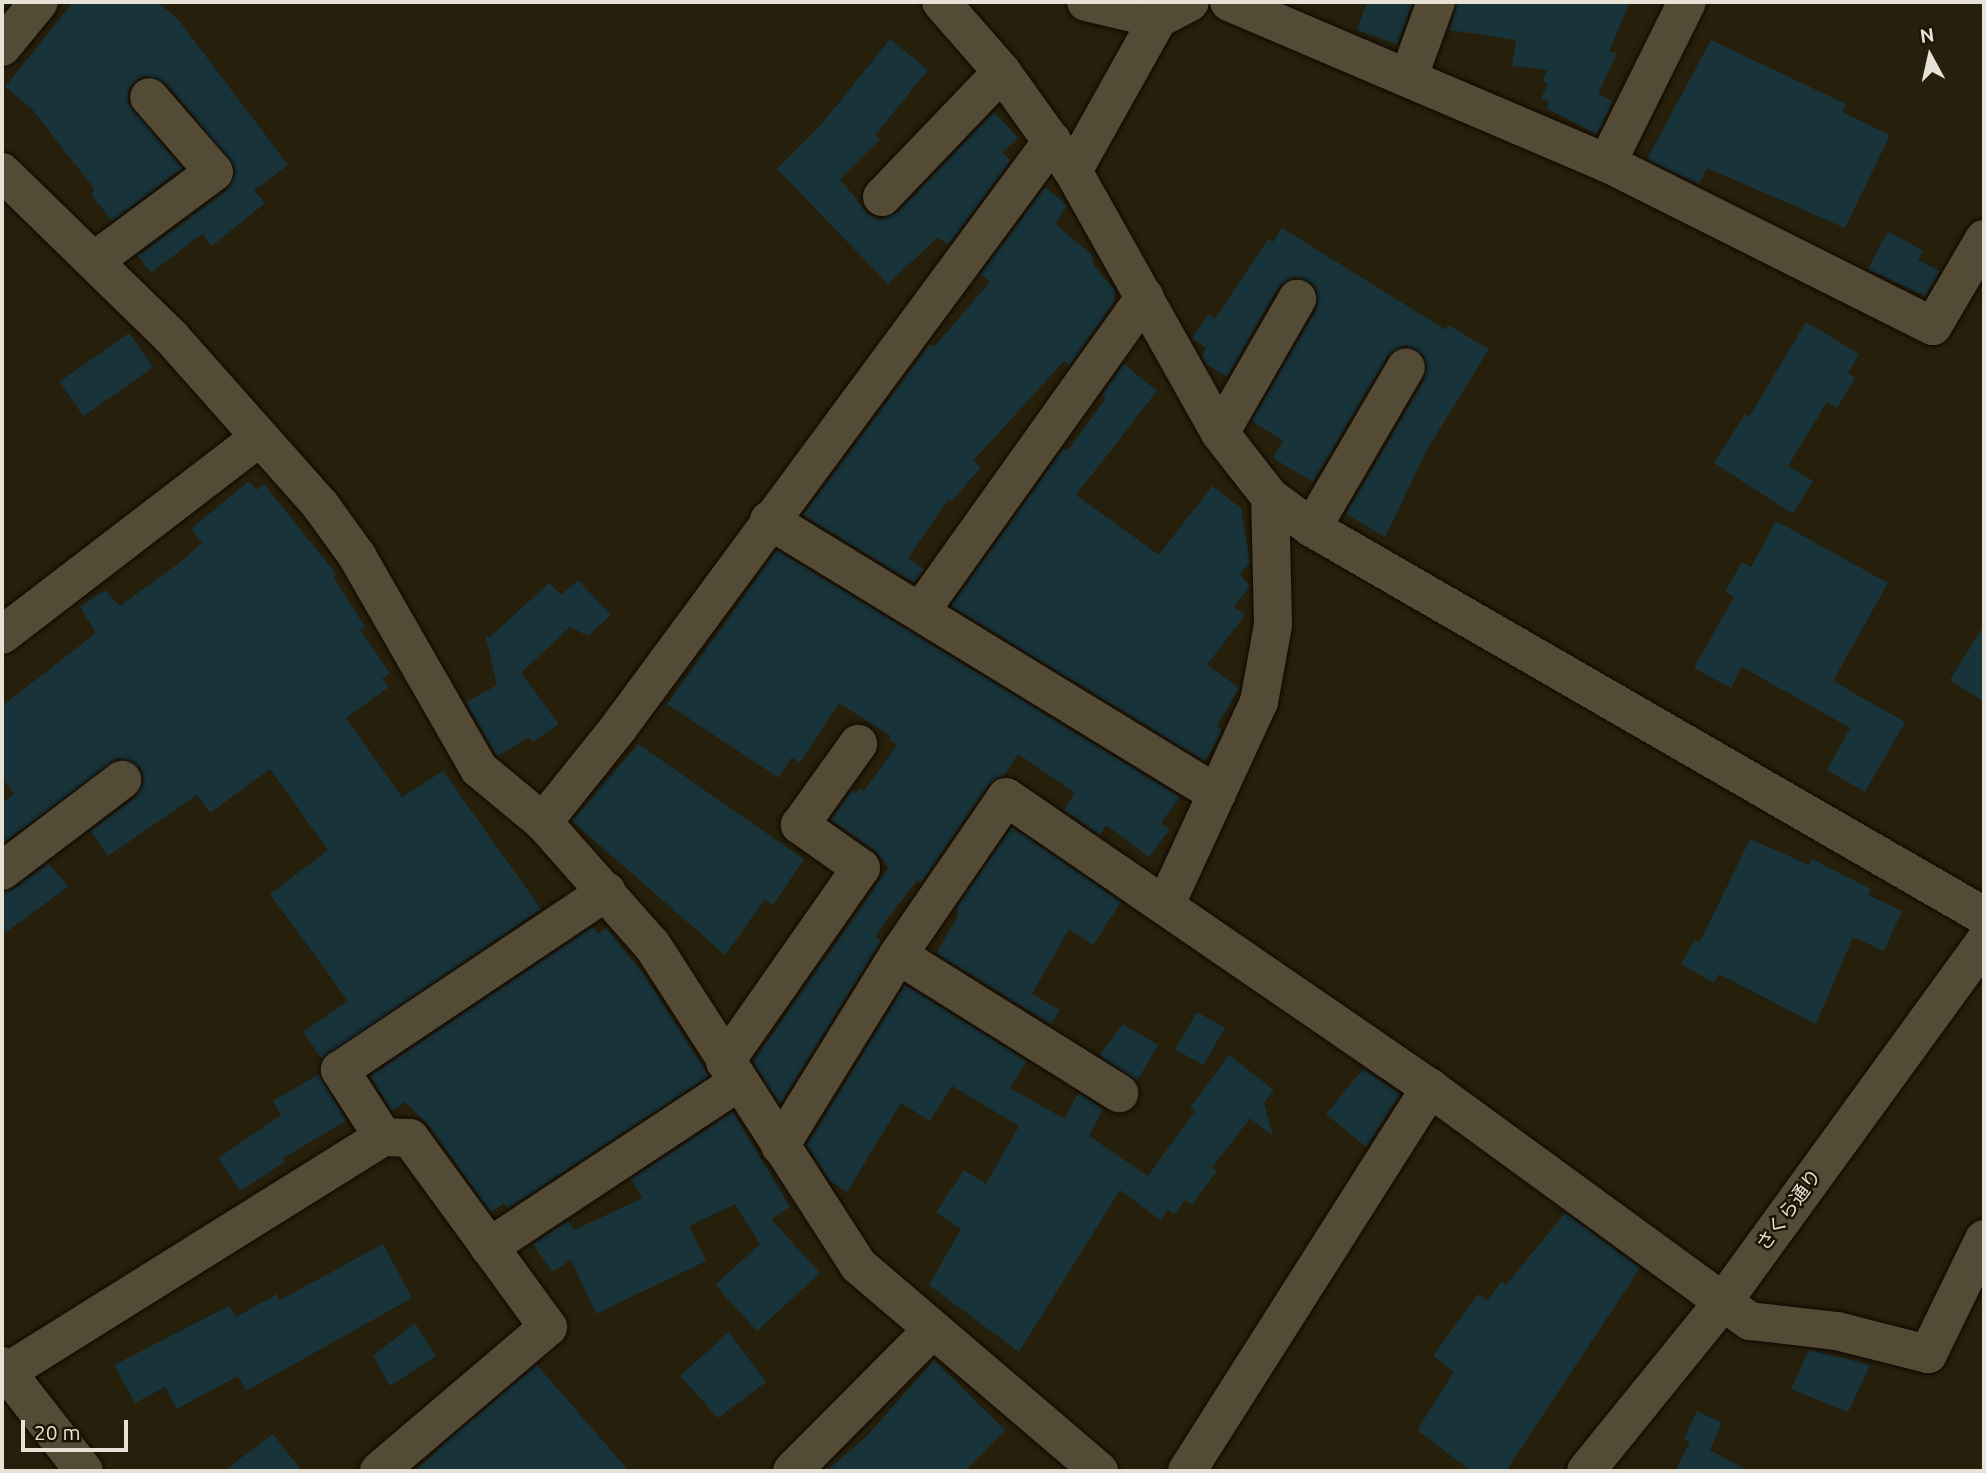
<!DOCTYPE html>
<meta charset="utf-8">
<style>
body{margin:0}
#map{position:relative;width:1986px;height:1473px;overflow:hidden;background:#261f0b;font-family:Ubuntu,"Noto Sans JP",sans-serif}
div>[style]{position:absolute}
.building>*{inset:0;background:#183339;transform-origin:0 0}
.roads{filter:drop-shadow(0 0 2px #0f0800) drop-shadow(0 0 2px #0f0800)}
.minor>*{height:38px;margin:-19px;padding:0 19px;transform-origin:19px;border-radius:19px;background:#544b36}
span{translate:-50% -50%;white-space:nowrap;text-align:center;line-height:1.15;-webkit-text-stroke:5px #1d1503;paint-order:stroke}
.street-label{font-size:19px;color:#e7e2d6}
.frame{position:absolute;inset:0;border:4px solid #e7e2d6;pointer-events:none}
.north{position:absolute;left:1895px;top:21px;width:70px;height:70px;-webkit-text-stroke:5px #1d1503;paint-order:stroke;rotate:352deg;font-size:19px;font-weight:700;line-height:28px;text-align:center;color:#e7e2d6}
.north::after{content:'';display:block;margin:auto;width:24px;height:32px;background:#e7e2d6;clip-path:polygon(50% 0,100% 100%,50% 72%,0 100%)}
.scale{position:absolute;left:21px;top:1420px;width:107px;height:32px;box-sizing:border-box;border:4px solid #e7e2d6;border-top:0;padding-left:9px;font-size:21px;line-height:24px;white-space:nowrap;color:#e7e2d6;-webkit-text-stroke:5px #1d1503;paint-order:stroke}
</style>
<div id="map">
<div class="building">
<div style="clip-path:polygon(73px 2px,157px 2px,178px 19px,288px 165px,254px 190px,265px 203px,212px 246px,202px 234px,151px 273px,138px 256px,227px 190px,235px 168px,166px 83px,144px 76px,129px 89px,128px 102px,182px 168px,112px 221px,91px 194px,95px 190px,32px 109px,5px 87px)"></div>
<div style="clip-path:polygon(1367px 2px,1413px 2px,1397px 44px,1357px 30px)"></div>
<div style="clip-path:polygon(1457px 2px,1630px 2px,1609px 51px,1617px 54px,1598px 94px,1613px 101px,1597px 134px,1546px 108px,1550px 102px,1541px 98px,1548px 84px,1542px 81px,1547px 70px,1512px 66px,1516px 40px,1449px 30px)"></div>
<div style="clip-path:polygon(890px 39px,928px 70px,875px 135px,880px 139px,840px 179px,867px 213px,880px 220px,898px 212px,994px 112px,1018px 138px,1002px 153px,1011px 160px,948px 245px,938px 237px,888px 284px,777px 169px,821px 125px)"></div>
<div style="clip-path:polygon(1711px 40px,1846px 104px,1842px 112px,1890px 135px,1845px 228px,1707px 168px,1699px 184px,1647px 159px)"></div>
<div style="clip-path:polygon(1045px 187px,1067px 205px,1055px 224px,1091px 254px,1095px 267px,1114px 289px,1114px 302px,1069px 366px,1064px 361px,973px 461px,981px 467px,952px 501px,949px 499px,908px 558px,924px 569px,914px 583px,803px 515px,930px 344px,934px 347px,990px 282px,981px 274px)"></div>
<div style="clip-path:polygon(1282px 228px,1446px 330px,1448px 325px,1489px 349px,1428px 448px,1385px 537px,1346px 514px,1425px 378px,1425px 356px,1405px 345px,1388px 355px,1313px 482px,1273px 458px,1283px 441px,1252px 421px,1316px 310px,1316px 287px,1296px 277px,1278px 288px,1227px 377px,1206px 364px,1202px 356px,1206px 348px,1192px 339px,1208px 314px,1215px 319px,1268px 239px,1273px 242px)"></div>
<div style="clip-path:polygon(1888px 231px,1923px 251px,1918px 260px,1940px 271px,1925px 296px,1868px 269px)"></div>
<div style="clip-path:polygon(1806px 322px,1859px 354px,1848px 373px,1855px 378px,1837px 408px,1827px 402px,1788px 466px,1813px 481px,1793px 514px,1714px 463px,1745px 414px,1749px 417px)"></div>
<div style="left:129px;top:333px;width:42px;height:85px;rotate:55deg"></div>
<div style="clip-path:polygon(1124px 364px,1157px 391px,1076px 495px,1159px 555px,1212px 486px,1241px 508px,1250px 562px,1240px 574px,1250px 586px,1234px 607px,1245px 615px,1207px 665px,1239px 688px,1217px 726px,1222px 730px,1205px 761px,951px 606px,1063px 449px,1068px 450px,1106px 398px,1102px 395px)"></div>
<div style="clip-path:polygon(249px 481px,256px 490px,264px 484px,336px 574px,333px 576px,365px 627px,360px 630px,390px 673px,382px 679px,389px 687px,346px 718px,402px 797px,443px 771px,541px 909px,322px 1059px,303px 1032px,348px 1001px,270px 894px,328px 850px,270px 769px,210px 813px,197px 795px,108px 856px,91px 831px,136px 797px,144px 778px,139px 766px,119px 758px,2px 844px,2px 803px,14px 794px,2px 778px,2px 706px,96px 633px,80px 607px,105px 590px,120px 606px,179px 563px,202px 543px,191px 529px)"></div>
<div style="clip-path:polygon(1776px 521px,1888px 583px,1833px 681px,1905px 722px,1865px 792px,1827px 770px,1850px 728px,1742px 667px,1731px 688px,1694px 668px,1734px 597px,1725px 592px,1742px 562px,1751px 567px)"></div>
<div style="clip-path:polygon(777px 550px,1180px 797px,1161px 823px,1170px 829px,1149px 857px,1106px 825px,1100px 835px,1064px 810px,1075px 793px,1018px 754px,1004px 776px,988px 785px,921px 883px,917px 880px,884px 923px,876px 937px,881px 941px,780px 1104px,753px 1062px,889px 867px,874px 850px,831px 820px,852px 790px,856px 794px,860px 788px,864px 791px,897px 745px,889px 739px,891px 736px,839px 703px,800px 763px,792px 757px,779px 778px,667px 704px)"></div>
<div style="clip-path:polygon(578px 580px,611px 615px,588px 636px,570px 627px,521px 673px,559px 724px,533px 742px,529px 737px,497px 756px,466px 702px,497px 685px,485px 634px,489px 638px,549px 583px,561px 595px)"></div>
<div style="clip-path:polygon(1984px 625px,1984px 702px,1950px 680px)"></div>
<div style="clip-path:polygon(638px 744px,804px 859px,773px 905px,765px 899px,725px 955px,572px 821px)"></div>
<div style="clip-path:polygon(1012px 827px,1121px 902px,1093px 945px,1069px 929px,1032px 994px,1060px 1010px,1051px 1024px,936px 953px,958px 916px,957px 907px)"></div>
<div style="clip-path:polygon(1750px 839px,1809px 865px,1812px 859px,1871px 889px,1868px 895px,1902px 911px,1884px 951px,1853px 937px,1816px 1024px,1719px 974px,1714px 983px,1681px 964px,1695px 940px,1700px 942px)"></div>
<div style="clip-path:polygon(49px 863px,68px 887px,2px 935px,2px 892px,15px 888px)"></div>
<div style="clip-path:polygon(593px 927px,598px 934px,606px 928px,643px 973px,709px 1076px,507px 1209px,504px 1203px,491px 1212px,428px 1125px,405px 1102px,392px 1111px,370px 1076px)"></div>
<div style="clip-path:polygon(905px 985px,1027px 1061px,1010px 1088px,1065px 1119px,1078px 1093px,1103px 1109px,1089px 1136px,1148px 1176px,1195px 1111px,1190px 1107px,1229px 1055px,1274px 1090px,1264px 1103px,1273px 1136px,1250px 1118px,1212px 1168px,1217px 1171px,1192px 1205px,1185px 1200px,1174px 1215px,1168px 1210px,1160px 1220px,1120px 1190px,1019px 1352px,929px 1285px,961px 1229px,936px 1212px,964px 1170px,986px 1184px,1019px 1126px,952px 1086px,930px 1121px,901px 1103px,847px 1192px,830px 1181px,807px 1145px)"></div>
<div style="left:1197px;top:1012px;width:32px;height:43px;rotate:30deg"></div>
<div style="clip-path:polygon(1123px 1024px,1158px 1045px,1137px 1081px,1099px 1055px)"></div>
<div style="clip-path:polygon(1363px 1069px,1400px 1094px,1366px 1147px,1326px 1114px)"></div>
<div style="clip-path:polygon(319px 1074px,346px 1121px,283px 1158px,285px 1162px,240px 1191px,218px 1158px,281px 1115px,273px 1101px)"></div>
<div style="clip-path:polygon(733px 1112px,790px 1207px,771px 1219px,820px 1273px,757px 1331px,715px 1285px,760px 1244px,735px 1204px,689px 1226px,706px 1261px,596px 1314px,571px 1260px,552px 1272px,533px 1244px,568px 1221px,574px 1230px,643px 1198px,631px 1179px)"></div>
<div style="clip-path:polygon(1565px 1213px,1640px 1268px,1506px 1471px,1471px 1471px,1417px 1430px,1454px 1372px,1433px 1356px,1478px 1294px,1487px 1301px,1502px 1281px,1506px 1285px)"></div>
<div style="clip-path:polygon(383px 1244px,412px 1298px,246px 1391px,238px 1376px,177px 1409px,165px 1387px,135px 1403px,114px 1365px,229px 1306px,236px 1317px,277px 1294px,280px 1300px)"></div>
<div style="clip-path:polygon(415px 1323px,436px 1356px,390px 1386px,373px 1356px)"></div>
<div style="clip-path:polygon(729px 1332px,766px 1382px,718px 1418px,680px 1376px)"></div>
<div style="clip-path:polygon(1809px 1350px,1870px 1365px,1848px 1412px,1791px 1389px)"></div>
<div style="clip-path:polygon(934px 1360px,1005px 1430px,965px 1471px,826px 1471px,866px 1437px)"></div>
<div style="clip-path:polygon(537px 1365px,629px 1471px,415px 1471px,454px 1435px)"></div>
<div style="clip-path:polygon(1697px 1411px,1722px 1423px,1710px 1450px,1749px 1471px,1675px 1471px,1690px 1442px,1684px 1439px)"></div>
<div style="clip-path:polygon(273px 1434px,302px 1471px,224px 1471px)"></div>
</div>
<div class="roads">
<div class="minor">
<div style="left:941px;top:2px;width:93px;rotate:48.9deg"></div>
<div style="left:1002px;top:72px;width:122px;rotate:54.4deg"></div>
<div style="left:1073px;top:171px;width:300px;rotate:60.7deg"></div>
<div style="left:1220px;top:433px;width:81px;rotate:52deg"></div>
<div style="left:1270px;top:497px;width:52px;rotate:36.4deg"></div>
<div style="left:1312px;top:528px;width:776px;rotate:30deg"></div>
<div style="left:1086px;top:2px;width:74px;rotate:13.3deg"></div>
<div style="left:1229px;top:2px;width:411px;rotate:23.1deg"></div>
<div style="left:1607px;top:163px;width:364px;rotate:26.6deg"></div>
<div style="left:1933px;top:326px;width:101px;rotate:-59.6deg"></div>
<div style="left:2px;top:47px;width:58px;rotate:-50.6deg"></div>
<div style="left:1409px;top:76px;width:79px;rotate:-70deg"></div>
<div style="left:1607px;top:163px;width:180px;rotate:-63.6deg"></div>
<div style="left:1073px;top:171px;width:174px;rotate:-60.8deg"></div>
<div style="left:1158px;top:19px;width:36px;rotate:-28deg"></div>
<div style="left:2px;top:172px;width:238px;rotate:44.3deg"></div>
<div style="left:172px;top:338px;width:225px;rotate:48.4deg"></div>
<div style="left:321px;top:506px;width:62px;rotate:54.2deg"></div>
<div style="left:357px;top:556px;width:245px;rotate:60.2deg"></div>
<div style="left:479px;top:769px;width:83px;rotate:39.6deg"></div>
<div style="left:543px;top:822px;width:164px;rotate:48.5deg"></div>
<div style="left:652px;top:945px;width:381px;rotate:57.2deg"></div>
<div style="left:858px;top:1265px;width:317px;rotate:40.5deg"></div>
<div style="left:882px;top:197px;width:173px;rotate:-46.2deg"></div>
<div style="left:94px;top:261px;width:149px;rotate:-36.6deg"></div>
<div style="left:214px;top:172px;width:99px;rotate:-130.9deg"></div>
<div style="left:1220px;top:433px;width:155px;rotate:-60.1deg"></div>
<div style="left:769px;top:520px;width:525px;rotate:31.45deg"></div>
<div style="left:1312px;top:528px;width:186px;rotate:-59.7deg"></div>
<div style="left:920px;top:612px;width:387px;rotate:-54.5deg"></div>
<div style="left:2px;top:635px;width:324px;rotate:-37.5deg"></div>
<div style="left:543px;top:822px;width:122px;rotate:-51.3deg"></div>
<div style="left:619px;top:727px;width:729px;rotate:-53.54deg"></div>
<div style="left:2px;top:871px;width:151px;rotate:-37.2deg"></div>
<div style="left:1165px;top:906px;width:225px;rotate:-65.3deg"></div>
<div style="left:1259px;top:702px;width:78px;rotate:-79.7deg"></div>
<div style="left:1273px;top:625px;width:128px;rotate:-91.3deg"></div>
<div style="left:898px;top:955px;width:261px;rotate:32deg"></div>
<div style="left:725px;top:1062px;width:237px;rotate:-55deg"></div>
<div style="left:861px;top:868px;width:75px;rotate:-144.8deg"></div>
<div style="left:800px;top:825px;width:100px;rotate:-54.4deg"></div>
<div style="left:383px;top:1137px;width:80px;rotate:-122.7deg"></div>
<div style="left:340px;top:1070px;width:321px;rotate:-33.8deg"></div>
<div style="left:780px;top:1146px;width:225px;rotate:-58.3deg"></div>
<div style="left:898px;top:955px;width:191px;rotate:-55.6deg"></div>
<div style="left:1006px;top:797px;width:514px;rotate:34.46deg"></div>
<div style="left:1430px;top:1088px;width:396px;rotate:36.1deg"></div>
<div style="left:1750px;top:1321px;width:88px;rotate:6.6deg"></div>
<div style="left:1837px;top:1331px;width:94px;rotate:14.2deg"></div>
<div style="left:1928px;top:1354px;width:128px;rotate:-64deg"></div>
<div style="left:489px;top:1247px;width:297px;rotate:-33.5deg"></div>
<div style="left:2px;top:1366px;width:133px;rotate:52deg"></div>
<div style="left:2px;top:1375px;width:449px;rotate:-32deg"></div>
<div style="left:383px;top:1137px;width:27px;rotate:2deg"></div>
<div style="left:410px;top:1138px;width:234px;rotate:53.9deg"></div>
<div style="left:548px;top:1327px;width:222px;rotate:139.6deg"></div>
<div style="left:792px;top:1471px;width:200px;rotate:-45.2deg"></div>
<div style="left:1187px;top:1471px;width:454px;rotate:-57.6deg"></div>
<div style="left:1586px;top:1471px;width:216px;rotate:-51deg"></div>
<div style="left:1722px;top:1303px;width:446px;rotate:-54deg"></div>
</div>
</div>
<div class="street-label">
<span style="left:1789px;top:1210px;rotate:-54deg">さくら通り</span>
</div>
<div class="frame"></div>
<div class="north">N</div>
<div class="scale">20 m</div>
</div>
